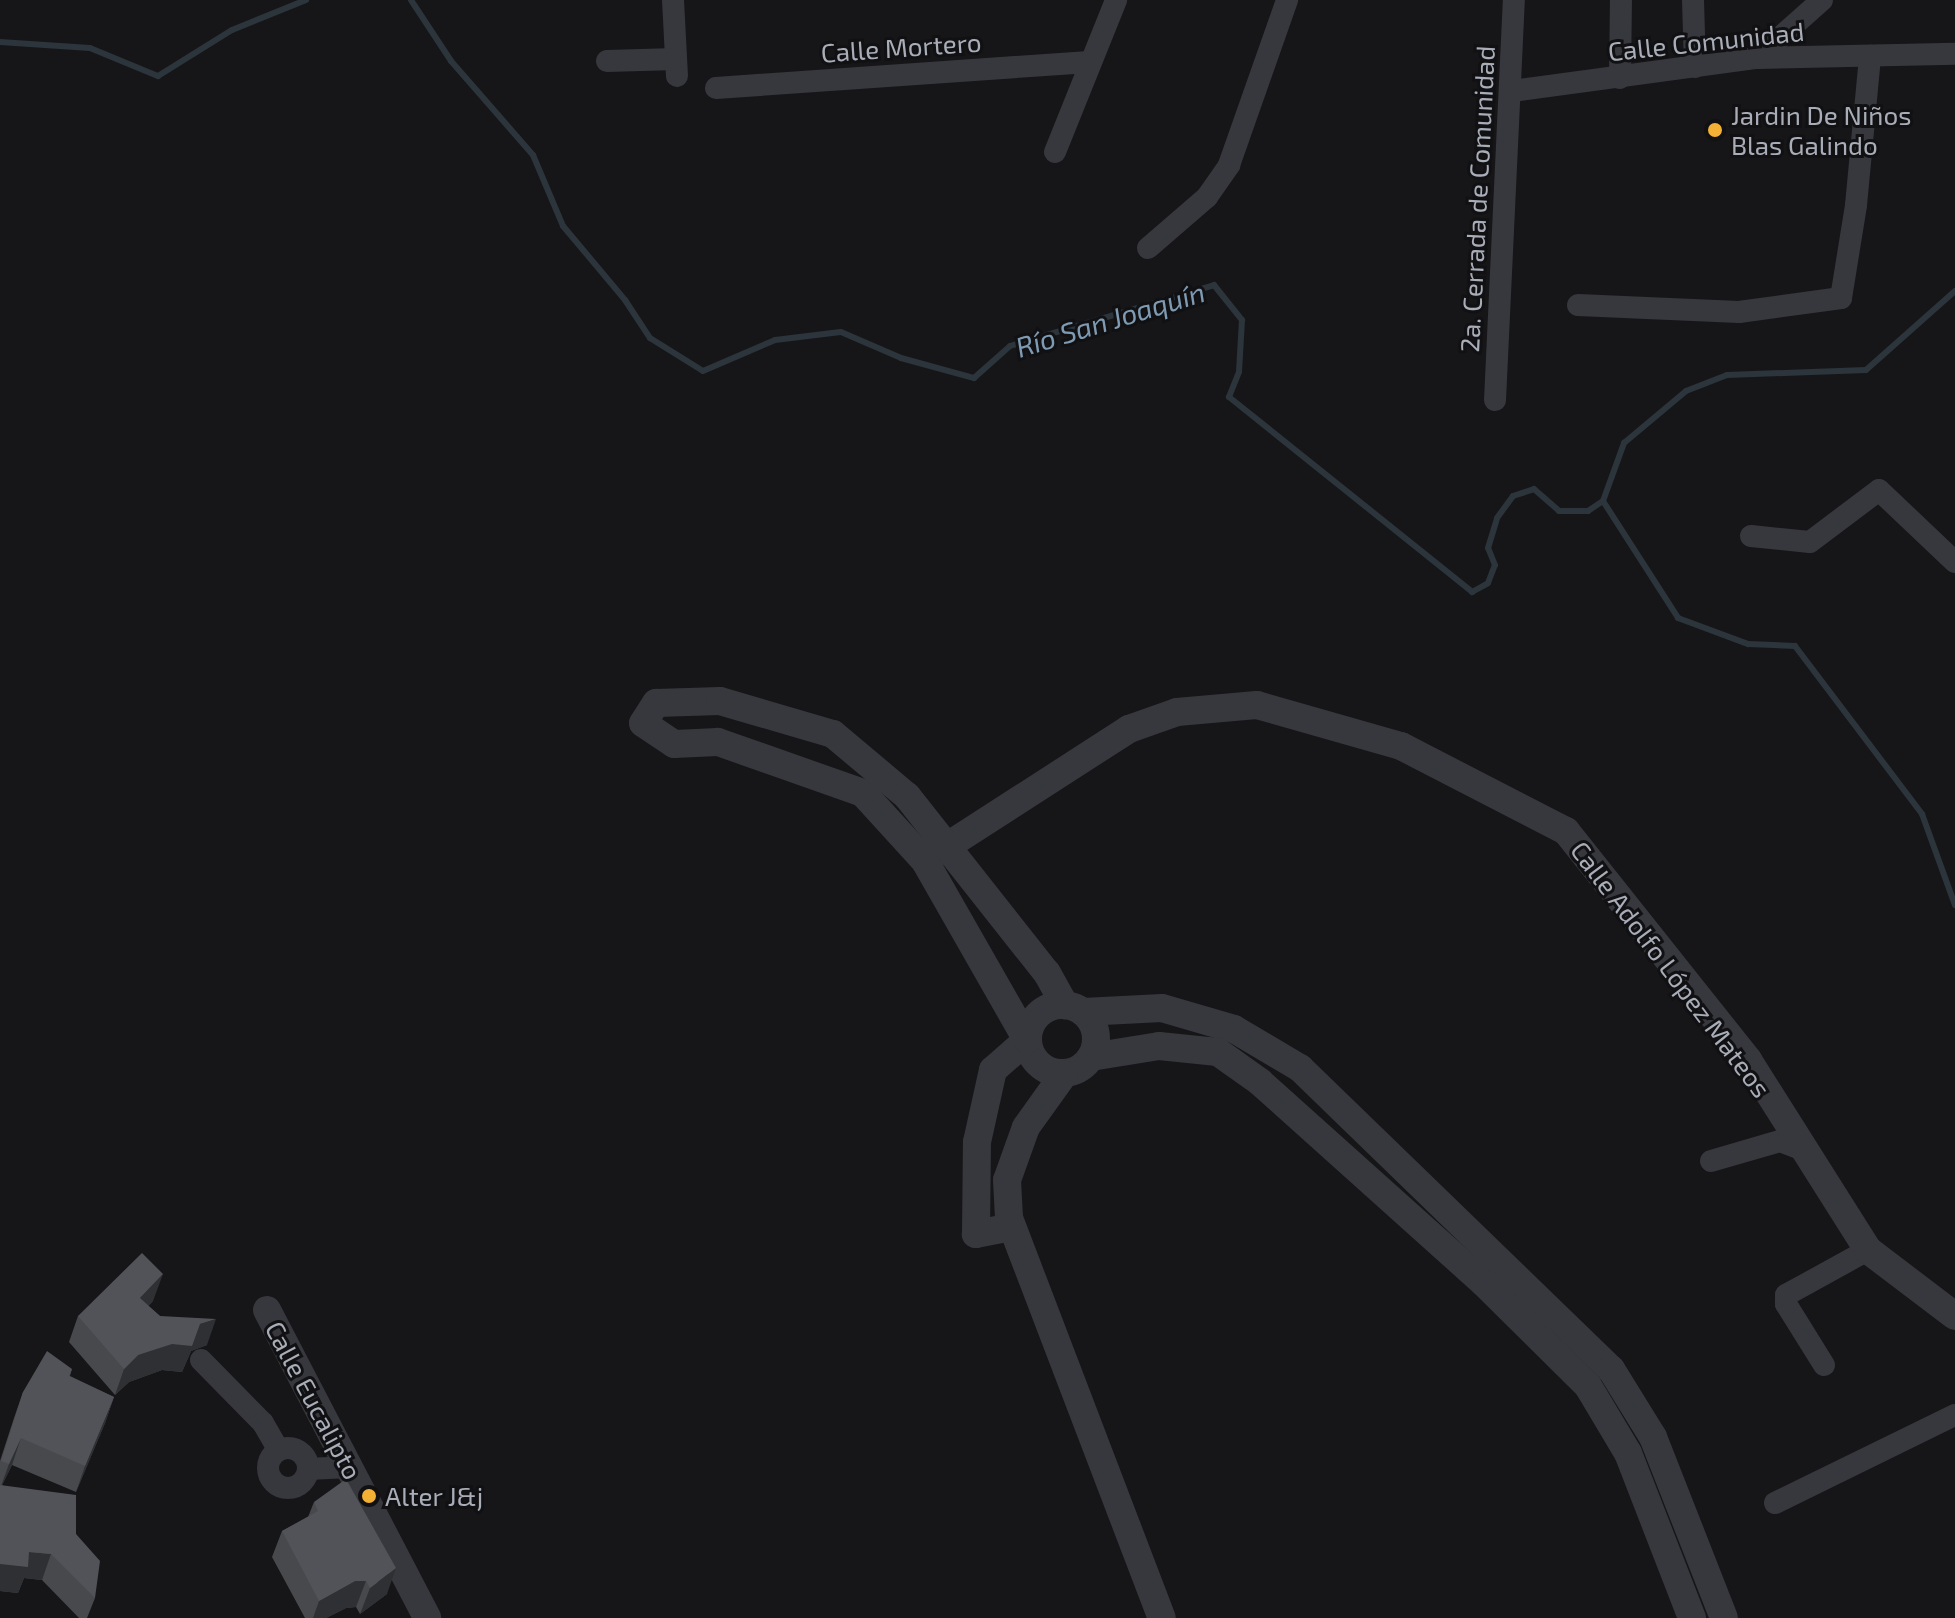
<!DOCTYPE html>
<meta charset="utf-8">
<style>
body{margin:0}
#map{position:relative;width:1955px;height:1618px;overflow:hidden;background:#161618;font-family:"Exo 2",sans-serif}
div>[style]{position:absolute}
.stream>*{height:6px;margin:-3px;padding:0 3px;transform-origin:3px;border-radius:3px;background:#2c353c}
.minor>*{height:22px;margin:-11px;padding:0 11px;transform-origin:11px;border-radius:11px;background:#37383d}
.minor>.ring{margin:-11px;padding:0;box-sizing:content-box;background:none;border:22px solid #37383d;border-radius:50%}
.tertiary>*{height:28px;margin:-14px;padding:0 14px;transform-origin:14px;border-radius:14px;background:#37383d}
.tertiary>.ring{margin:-14px;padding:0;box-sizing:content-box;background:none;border:28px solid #37383d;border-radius:50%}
.wall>*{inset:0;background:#47494d}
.shaded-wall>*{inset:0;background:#2f3033}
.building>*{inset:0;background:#525359}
.dots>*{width:22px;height:22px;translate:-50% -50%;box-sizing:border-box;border:4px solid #111113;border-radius:50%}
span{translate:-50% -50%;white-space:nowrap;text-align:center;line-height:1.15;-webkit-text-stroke:6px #111113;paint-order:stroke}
.street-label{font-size:26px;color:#a8adb8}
.poi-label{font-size:26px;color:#a8adb8}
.left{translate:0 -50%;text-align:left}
.water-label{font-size:28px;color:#7f9bb3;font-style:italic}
</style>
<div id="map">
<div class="stream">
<div style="left:411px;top:0;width:73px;rotate:56.7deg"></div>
<div style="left:451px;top:61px;width:125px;rotate:48.9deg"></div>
<div style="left:533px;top:155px;width:77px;rotate:67.1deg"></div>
<div style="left:563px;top:226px;width:97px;rotate:50deg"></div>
<div style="left:625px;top:300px;width:45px;rotate:56.7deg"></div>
<div style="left:650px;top:338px;width:62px;rotate:31.9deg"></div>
<div style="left:703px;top:371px;width:78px;rotate:-23.3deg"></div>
<div style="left:775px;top:340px;width:66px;rotate:-6.9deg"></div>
<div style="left:841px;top:332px;width:65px;rotate:23.4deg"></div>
<div style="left:901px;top:358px;width:76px;rotate:15.3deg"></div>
<div style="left:974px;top:378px;width:48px;rotate:-41.6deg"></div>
<div style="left:1010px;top:346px;width:213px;rotate:-16.6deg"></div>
<div style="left:1214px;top:285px;width:45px;rotate:51.3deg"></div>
<div style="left:1242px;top:320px;width:52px;rotate:93.3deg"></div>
<div style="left:1239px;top:372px;width:27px;rotate:112deg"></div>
<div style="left:1229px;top:397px;width:312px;rotate:38.7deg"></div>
<div style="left:1472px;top:592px;width:18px;rotate:-29deg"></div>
<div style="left:1488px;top:583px;width:19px;rotate:-69deg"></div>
<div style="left:1495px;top:565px;width:18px;rotate:-112deg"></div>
<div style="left:1488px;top:548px;width:31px;rotate:-73deg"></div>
<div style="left:1497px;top:518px;width:27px;rotate:-54deg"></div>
<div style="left:1513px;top:496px;width:22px;rotate:-18deg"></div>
<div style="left:1534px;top:489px;width:33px;rotate:41deg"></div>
<div style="left:1559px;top:511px;width:29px"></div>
<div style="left:1588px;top:511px;width:18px;rotate:-34deg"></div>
<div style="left:1603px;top:501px;width:62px;rotate:-70.1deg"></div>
<div style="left:1624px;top:443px;width:81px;rotate:-40deg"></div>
<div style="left:1686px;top:391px;width:44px;rotate:-21.3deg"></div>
<div style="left:1727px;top:375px;width:139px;rotate:-2.1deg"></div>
<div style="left:1866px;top:370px;width:119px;rotate:-41.6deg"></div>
<div style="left:0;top:42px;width:90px;rotate:3.8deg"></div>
<div style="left:90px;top:48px;width:74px;rotate:22.4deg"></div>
<div style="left:158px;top:76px;width:87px;rotate:-31.9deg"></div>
<div style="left:232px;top:30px;width:80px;rotate:-22.1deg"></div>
<div style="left:1603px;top:501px;width:139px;rotate:57.3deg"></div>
<div style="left:1678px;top:618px;width:75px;rotate:20.4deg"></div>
<div style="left:1748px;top:644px;width:47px;rotate:2.4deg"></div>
<div style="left:1795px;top:646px;width:211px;rotate:52.9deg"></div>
<div style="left:1922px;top:814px;width:97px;rotate:70.1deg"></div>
</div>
<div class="minor">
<div style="left:673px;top:0;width:76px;rotate:87deg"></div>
<div style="left:1693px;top:0;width:67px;rotate:88.3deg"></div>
<div style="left:1757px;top:58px;width:87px;rotate:-41.7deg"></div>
<div style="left:607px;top:61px;width:69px;rotate:-1.7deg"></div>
<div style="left:1620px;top:78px;width:78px;rotate:-89.3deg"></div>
<div style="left:716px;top:88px;width:374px;rotate:-4deg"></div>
<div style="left:1512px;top:91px;width:247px;rotate:-7.7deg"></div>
<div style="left:1757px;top:58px;width:198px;rotate:-1.2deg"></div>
<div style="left:1055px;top:152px;width:164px;rotate:-68.1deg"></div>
<div style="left:1148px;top:248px;width:78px;rotate:-40.8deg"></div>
<div style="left:1207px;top:197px;width:39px;rotate:-55deg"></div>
<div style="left:1229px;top:165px;width:175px;rotate:-70.6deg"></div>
<div style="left:1578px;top:305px;width:161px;rotate:2.5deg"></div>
<div style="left:1739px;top:312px;width:103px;rotate:-7.8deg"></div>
<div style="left:1841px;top:298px;width:94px;rotate:-80.8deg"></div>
<div style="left:1856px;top:205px;width:150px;rotate:-84.6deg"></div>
<div style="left:1495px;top:400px;width:400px;rotate:-87.3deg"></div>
<div style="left:1751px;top:536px;width:59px;rotate:5.8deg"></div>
<div style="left:1810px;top:542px;width:86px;rotate:-37deg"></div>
<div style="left:1879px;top:490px;width:105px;rotate:43.5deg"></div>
<div style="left:1711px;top:1161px;width:72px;rotate:-16.2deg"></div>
<div style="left:1780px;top:1141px;width:25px;rotate:21deg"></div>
<div style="left:201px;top:1360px;width:88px;rotate:45.5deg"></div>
<div style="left:263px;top:1423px;width:30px;rotate:60deg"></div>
<div style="left:1824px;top:1365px;width:72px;rotate:-121.9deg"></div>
<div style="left:1786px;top:1304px;width:9px;rotate:-90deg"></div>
<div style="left:1786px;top:1295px;width:94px;rotate:-28.8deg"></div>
<div class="ring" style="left:268px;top:1448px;width:18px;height:18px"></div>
<div style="left:308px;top:1469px;width:41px;rotate:-2.8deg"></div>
<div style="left:1775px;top:1503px;width:200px;rotate:-26.1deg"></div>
</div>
<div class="tertiary">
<div style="left:935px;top:854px;width:231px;rotate:-32.8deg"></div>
<div style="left:1129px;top:729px;width:51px;rotate:-19.5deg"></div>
<div style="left:1177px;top:712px;width:80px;rotate:-5deg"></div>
<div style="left:1257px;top:705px;width:150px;rotate:15.9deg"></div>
<div style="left:1401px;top:746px;width:186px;rotate:27.3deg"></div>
<div style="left:1566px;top:831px;width:293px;rotate:51.5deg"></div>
<div style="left:1748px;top:1060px;width:225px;rotate:57.7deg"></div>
<div style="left:1868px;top:1250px;width:109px;rotate:37.2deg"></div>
<div class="ring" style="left:1028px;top:1005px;width:40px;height:40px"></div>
<div style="left:1083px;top:1012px;width:79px;rotate:-2.9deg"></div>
<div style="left:1162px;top:1008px;width:75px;rotate:16.3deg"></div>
<div style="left:1234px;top:1029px;width:77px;rotate:30.6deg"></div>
<div style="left:1300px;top:1068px;width:433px;rotate:44.1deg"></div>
<div style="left:1611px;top:1369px;width:80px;rotate:58.3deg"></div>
<div style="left:1653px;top:1437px;width:194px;rotate:68.6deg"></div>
<div style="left:1091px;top:1057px;width:69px;rotate:-9.2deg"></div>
<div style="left:1159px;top:1046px;width:59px;rotate:5.8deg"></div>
<div style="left:1218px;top:1052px;width:52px;rotate:35.5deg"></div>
<div style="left:1260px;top:1082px;width:301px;rotate:41.9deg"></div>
<div style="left:1484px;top:1283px;width:146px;rotate:44.7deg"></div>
<div style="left:1588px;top:1386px;width:78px;rotate:59.2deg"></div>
<div style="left:1628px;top:1453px;width:177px;rotate:68.8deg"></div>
<div style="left:1064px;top:1074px;width:65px;rotate:125.6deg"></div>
<div style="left:1026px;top:1127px;width:56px;rotate:109.7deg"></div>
<div style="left:1007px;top:1180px;width:38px;rotate:87deg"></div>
<div style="left:1009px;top:1218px;width:428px;rotate:69.1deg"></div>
<div style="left:1012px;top:1227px;width:37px;rotate:169deg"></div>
<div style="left:976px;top:1234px;width:92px;rotate:-89.4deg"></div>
<div style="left:977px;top:1142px;width:74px;rotate:-77.5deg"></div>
<div style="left:993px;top:1070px;width:45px;rotate:-41.4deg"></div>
<div style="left:1027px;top:1040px;width:206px;rotate:-119.7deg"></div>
<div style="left:925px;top:861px;width:92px;rotate:-132.4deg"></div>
<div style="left:863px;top:793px;width:154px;rotate:-160.6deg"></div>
<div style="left:718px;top:742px;width:44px;rotate:177.4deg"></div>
<div style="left:674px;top:744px;width:37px;rotate:-146deg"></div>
<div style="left:643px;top:723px;width:24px;rotate:-57deg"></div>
<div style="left:656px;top:703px;width:64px;rotate:-1.8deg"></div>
<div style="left:720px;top:701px;width:118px;rotate:16.3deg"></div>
<div style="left:833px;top:734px;width:97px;rotate:40deg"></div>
<div style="left:907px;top:796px;width:226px;rotate:51.7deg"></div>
<div style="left:1047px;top:973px;width:37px;rotate:61deg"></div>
<div style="left:267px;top:1310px;width:347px;rotate:62.5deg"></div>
</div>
<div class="wall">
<div style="clip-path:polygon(153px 1301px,148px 1306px,160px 1316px,207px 1345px,191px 1351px,182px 1372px,162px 1370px,129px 1382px,115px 1395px,69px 1342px,78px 1316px)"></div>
<div style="clip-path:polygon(72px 1369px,70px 1376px,114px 1397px,105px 1423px,76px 1492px,12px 1465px,2px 1485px,76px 1534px,95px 1598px,87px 1618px,79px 1618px,42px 1580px,24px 1578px,18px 1593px,0 1591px,0 1461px,14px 1418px,23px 1392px)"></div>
<div style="clip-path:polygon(314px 1502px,387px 1594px,360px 1614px,356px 1607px,346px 1608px,326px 1618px,305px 1618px,272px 1557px,282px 1531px,308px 1517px)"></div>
</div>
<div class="shaded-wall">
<div style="clip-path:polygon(163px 1274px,153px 1301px,130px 1324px,140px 1298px)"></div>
<div style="clip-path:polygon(216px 1319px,207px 1345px,191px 1351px,182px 1372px,162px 1370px,129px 1382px,115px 1395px,124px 1369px,138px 1355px,200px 1324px)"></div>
<div style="clip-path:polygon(114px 1397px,105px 1423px,76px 1492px,85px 1466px)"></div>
<div style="clip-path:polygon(21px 1438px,12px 1465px,0 1489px,9px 1464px)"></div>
<div style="clip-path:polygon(29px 1552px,51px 1554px,42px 1580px,24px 1578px,18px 1593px,0 1591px,0 1564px)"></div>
<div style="clip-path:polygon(396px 1568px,387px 1594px,360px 1614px,370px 1588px)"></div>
<div style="clip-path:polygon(355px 1581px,366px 1581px,356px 1607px,346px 1608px,326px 1618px,313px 1618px,319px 1601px)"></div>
</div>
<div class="building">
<div style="clip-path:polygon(142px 1253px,163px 1274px,140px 1298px,160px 1316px,216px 1319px,200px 1324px,192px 1346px,172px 1344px,138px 1355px,124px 1369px,78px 1316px)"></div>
<div style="clip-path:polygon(47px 1351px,72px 1369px,69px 1376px,114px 1397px,85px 1466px,21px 1438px,9px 1464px,1px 1461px,23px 1392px)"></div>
<div style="clip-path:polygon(346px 1479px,396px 1568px,370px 1588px,366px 1581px,355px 1581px,319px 1601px,282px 1531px,318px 1511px,314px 1502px)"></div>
<div style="clip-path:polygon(0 1485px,76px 1495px,76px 1534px,100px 1561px,95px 1598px,51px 1554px,29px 1552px,28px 1567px,0 1564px)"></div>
</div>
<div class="dots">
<div style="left:1715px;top:130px;background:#f2b134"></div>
<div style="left:369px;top:1496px;background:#f2b134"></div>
</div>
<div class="street-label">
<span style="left:1706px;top:41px;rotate:-6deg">Calle Comunidad</span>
<span style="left:901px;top:47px;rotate:-4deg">Calle Mortero</span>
<span style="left:1477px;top:199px;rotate:-87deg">2a. Cerrada de Comunidad</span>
<span style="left:1671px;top:969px;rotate:53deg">Calle Adolfo López Mateos</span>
<span style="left:314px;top:1400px;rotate:62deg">Calle Eucalipto</span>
</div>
<div class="poi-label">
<span class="left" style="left:1731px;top:130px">Jardin De Niños<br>Blas Galindo</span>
<span class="left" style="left:385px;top:1496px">Alter J&amp;j</span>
</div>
<div class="water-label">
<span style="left:1110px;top:319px;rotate:-17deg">Río San Joaquín</span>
</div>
</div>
